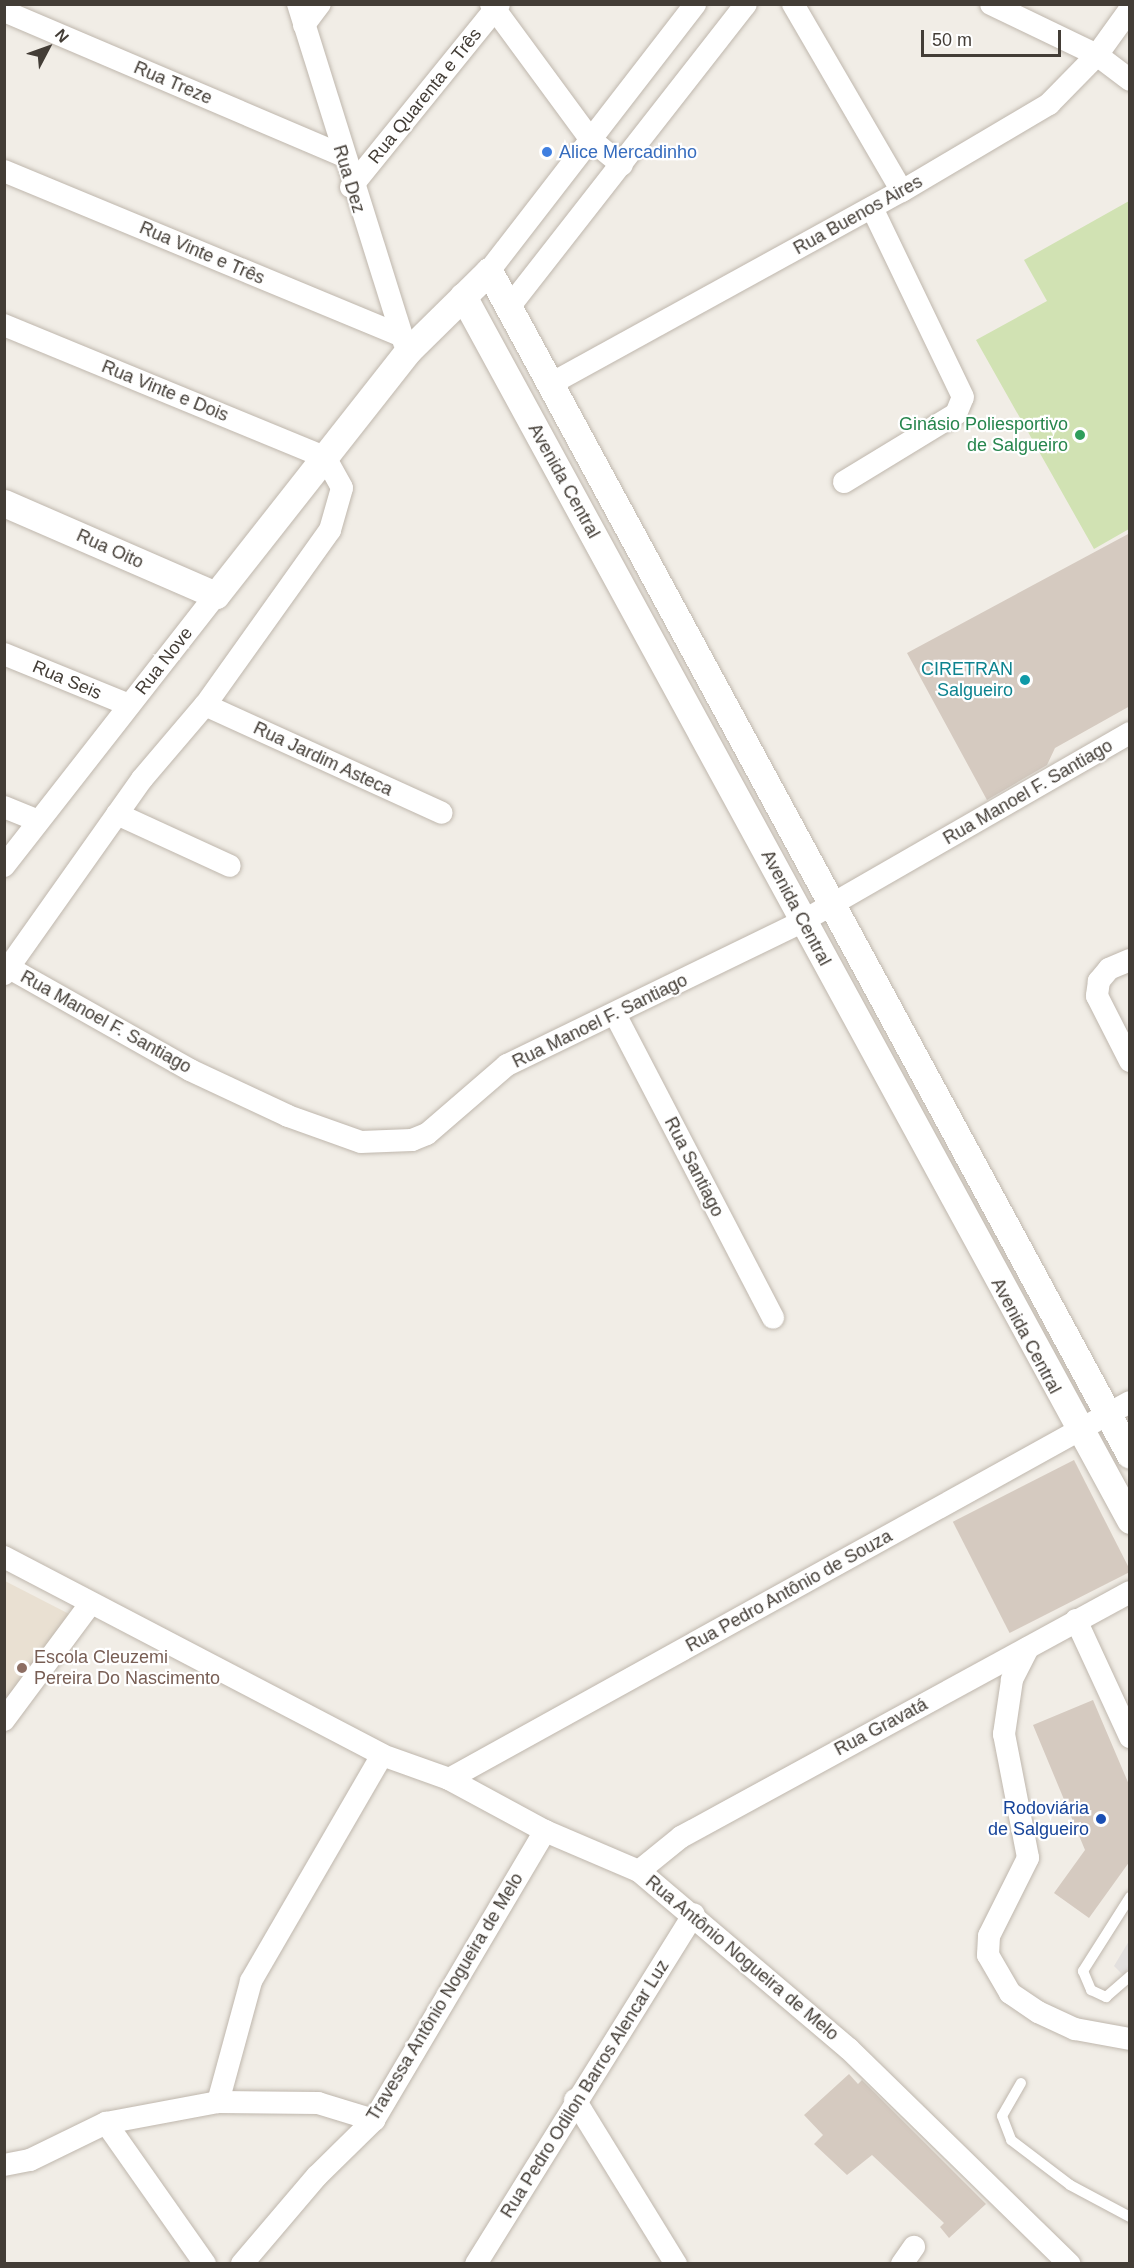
<!DOCTYPE html>
<meta charset="utf-8">
<style>
body{margin:0}
#map{position:relative;width:1134px;height:2268px;overflow:hidden;background:#f1ede6;font-family:Arial,sans-serif}
div>[style]{position:absolute}
.education>*{inset:0;background:#e9e0d2}
.green>*{inset:0;background:#d1e2b3}
.parking>*{inset:0;background:#e3e0de}
.building>*{inset:0;background:#d5cac0;transform-origin:0 0}
.roads{filter:drop-shadow(0 0 2px #bfb7ad) drop-shadow(0 0 2px #bfb7ad)}
.service>*{height:10px;margin:-5px;padding:0 5px;transform-origin:5px;border-radius:5px;background:#fff}
.minor>*{height:22px;margin:-11px;padding:0 11px;transform-origin:11px;border-radius:11px;background:#fff}
.tertiary>*{height:27px;margin:-13.5px;padding:0 13.5px;transform-origin:13.5px;border-radius:13.5px;background:#fff}
.dots>*{width:16px;height:16px;translate:-50% -50%;box-sizing:border-box;border:3px solid #fff;border-radius:50%}
span{translate:-50% -50%;white-space:nowrap;text-align:center;line-height:1.15;-webkit-text-stroke:4.5px #fff;paint-order:stroke}
.street-label{font-size:18px;color:#433d36}
.shop-label{font-size:18px;color:#366cbe}
.left{translate:0 -50%;text-align:left}
.leisure-label{font-size:18px;color:#27864d}
.right{translate:-100% -50%;text-align:right}
.culture-label{font-size:18px;color:#0d838f}
.education-label{font-size:18px;color:#785e54}
.transit-label{font-size:18px;color:#164399}
.frame{position:absolute;inset:0;border:6px solid #433d36;pointer-events:none}
.north{position:absolute;left:18px;top:18px;width:60px;height:60px;-webkit-text-stroke:4px #fff;paint-order:stroke;rotate:49deg;font-size:16px;font-weight:700;line-height:24px;text-align:center;color:#433d36}
.north::after{content:'';display:block;margin:auto;width:21px;height:27px;background:#433d36;clip-path:polygon(50% 0,100% 100%,50% 72%,0 100%)}
.scale{position:absolute;left:921px;top:30px;width:140px;height:27px;box-sizing:border-box;border:3px solid #433d36;border-top:0;padding-left:8px;font-size:18px;line-height:21px;white-space:nowrap;color:#433d36;-webkit-text-stroke:4px #fff;paint-order:stroke}
</style>
<div id="map">
<div class="education">
<div style="clip-path:polygon(5px 1581px,75px 1617px,5px 1719px)"></div>
</div>
<div class="green">
<div style="clip-path:polygon(1129px 201px,1129px 529px,1094px 549px,976px 340px,1047px 301px,1024px 260px)"></div>
</div>
<div class="parking">
<div style="clip-path:polygon(1129px 1941px,1129px 1966px,1124px 1976px,1114px 1966px)"></div>
</div>
<div class="building">
<div style="clip-path:polygon(1130px 533px,1130px 706px,1055px 748px,1047px 765px,987px 800px,907px 653px)"></div>
<div style="left:1074px;top:1460px;width:125px;height:136px;rotate:63deg"></div>
<div style="clip-path:polygon(1093px 1700px,1130px 1787px,1130px 1861px,1089px 1918px,1054px 1893px,1085px 1850px,1033px 1725px)"></div>
<div style="clip-path:polygon(849px 2074px,858px 2084px,862px 2080px,986px 2204px,949px 2238px,940px 2227px,944px 2223px,872px 2155px,847px 2175px,814px 2144px,823px 2135px,804px 2115px)"></div>
</div>
<div class="roads">
<div class="service">
<div style="left:1130px;top:1897px;width:88px;rotate:122.4deg"></div>
<div style="left:1083px;top:1971px;width:21px;rotate:67deg"></div>
<div style="left:1091px;top:1990px;width:17px;rotate:25deg"></div>
<div style="left:1106px;top:1997px;width:32px;rotate:-41deg"></div>
<div style="left:1021px;top:2083px;width:38px;rotate:120deg"></div>
<div style="left:1002px;top:2116px;width:26px;rotate:69deg"></div>
<div style="left:1011px;top:2140px;width:74px;rotate:37.3deg"></div>
<div style="left:1070px;top:2185px;width:68px;rotate:28.1deg"></div>
</div>
<div class="minor">
<div style="left:298px;top:4px;width:355px;rotate:72.6deg"></div>
<div style="left:491px;top:4px;width:167px;rotate:53.7deg"></div>
<div style="left:590px;top:139px;width:41px;rotate:39.1deg"></div>
<div style="left:793px;top:4px;width:216px;rotate:59.8deg"></div>
<div style="left:991px;top:4px;width:118px;rotate:25.7deg"></div>
<div style="left:1097px;top:55px;width:41px;rotate:37.1deg"></div>
<div style="left:4px;top:11px;width:366px;rotate:23.1deg"></div>
<div style="left:304px;top:25px;width:26px;rotate:-53deg"></div>
<div style="left:4px;top:171px;width:428px;rotate:22.5deg"></div>
<div style="left:351px;top:187px;width:235px;rotate:-51deg"></div>
<div style="left:489px;top:271px;width:337px;rotate:-52.3deg"></div>
<div style="left:510px;top:306px;width:383px;rotate:-52deg"></div>
<div style="left:4px;top:325px;width:347px;rotate:22.4deg"></div>
<div style="left:325px;top:457px;width:35px;rotate:61deg"></div>
<div style="left:342px;top:488px;width:44px;rotate:105.9deg"></div>
<div style="left:330px;top:530px;width:215px;rotate:125.5deg"></div>
<div style="left:205px;top:705px;width:97px;rotate:130.4deg"></div>
<div style="left:142px;top:779px;width:239px;rotate:125.3deg"></div>
<div style="left:554px;top:382px;width:397px;rotate:-28.8deg"></div>
<div style="left:902px;top:191px;width:171px;rotate:-30.6deg"></div>
<div style="left:1049px;top:104px;width:69px;rotate:-45.6deg"></div>
<div style="left:1097px;top:55px;width:57px;rotate:-54.3deg"></div>
<div style="left:844px;top:482px;width:131px;rotate:-31.3deg"></div>
<div style="left:956px;top:414px;width:18px;rotate:-68deg"></div>
<div style="left:963px;top:397px;width:210px;rotate:-115.7deg"></div>
<div style="left:4px;top:654px;width:135px;rotate:22.2deg"></div>
<div style="left:205px;top:705px;width:260px;rotate:24.5deg"></div>
<div style="left:4px;top:807px;width:37px;rotate:22deg"></div>
<div style="left:117px;top:814px;width:124px;rotate:24.7deg"></div>
<div style="left:4px;top:866px;width:344px;rotate:-52deg"></div>
<div style="left:1130px;top:960px;width:23px;rotate:157deg"></div>
<div style="left:1109px;top:969px;width:16px;rotate:130deg"></div>
<div style="left:1099px;top:981px;width:15px;rotate:98deg"></div>
<div style="left:1097px;top:996px;width:73px;rotate:63.1deg"></div>
<div style="left:4px;top:965px;width:214px;rotate:29.4deg"></div>
<div style="left:190px;top:1070px;width:108px;rotate:25.1deg"></div>
<div style="left:288px;top:1116px;width:77px;rotate:19.6deg"></div>
<div style="left:361px;top:1142px;width:51px;rotate:-2.2deg"></div>
<div style="left:412px;top:1140px;width:16px;rotate:-22deg"></div>
<div style="left:427px;top:1134px;width:106px;rotate:-40.8deg"></div>
<div style="left:507px;top:1065px;width:329px;rotate:-25.9deg"></div>
<div style="left:803px;top:921px;width:377px;rotate:-29.9deg"></div>
<div style="left:616px;top:1016px;width:340px;rotate:62.5deg"></div>
<div style="left:4px;top:1557px;width:427px;rotate:27.6deg"></div>
<div style="left:382px;top:1755px;width:71px;rotate:19.7deg"></div>
<div style="left:449px;top:1779px;width:109px;rotate:28.4deg"></div>
<div style="left:545px;top:1831px;width:102px;rotate:23.1deg"></div>
<div style="left:639px;top:1871px;width:275px;rotate:40.3deg"></div>
<div style="left:849px;top:2049px;width:308px;rotate:44.3deg"></div>
<div style="left:1076px;top:1620px;width:129px;rotate:65.2deg"></div>
<div style="left:1028px;top:1648px;width:36px;rotate:117deg"></div>
<div style="left:1012px;top:1680px;width:55px;rotate:98.4deg"></div>
<div style="left:1004px;top:1734px;width:126px;rotate:79deg"></div>
<div style="left:1028px;top:1858px;width:87px;rotate:116.6deg"></div>
<div style="left:989px;top:1936px;width:19px;rotate:93deg"></div>
<div style="left:988px;top:1955px;width:44px;rotate:59.9deg"></div>
<div style="left:1010px;top:1993px;width:34px;rotate:34deg"></div>
<div style="left:1038px;top:2012px;width:41px;rotate:24.7deg"></div>
<div style="left:1075px;top:2029px;width:56px;rotate:10.3deg"></div>
<div style="left:4px;top:1720px;width:144px;rotate:-53.4deg"></div>
<div style="left:449px;top:1779px;width:778px;rotate:-28.97deg"></div>
<div style="left:639px;top:1871px;width:54px;rotate:-39deg"></div>
<div style="left:681px;top:1837px;width:511px;rotate:-28.62deg"></div>
<div style="left:575px;top:2100px;width:193px;rotate:58.4deg"></div>
<div style="left:218px;top:2102px;width:125px;rotate:-74.7deg"></div>
<div style="left:251px;top:1981px;width:261px;rotate:-59.9deg"></div>
<div style="left:106px;top:2123px;width:172px;rotate:54.9deg"></div>
<div style="left:4px;top:2165px;width:26px;rotate:-11deg"></div>
<div style="left:30px;top:2160px;width:85px;rotate:-26deg"></div>
<div style="left:106px;top:2123px;width:114px;rotate:-10.6deg"></div>
<div style="left:218px;top:2102px;width:100px;rotate:0.6deg"></div>
<div style="left:318px;top:2103px;width:59px;rotate:16.9deg"></div>
<div style="left:242px;top:2264px;width:116px;rotate:-49.6deg"></div>
<div style="left:317px;top:2176px;width:80px;rotate:-44.5deg"></div>
<div style="left:374px;top:2120px;width:336px;rotate:-59.4deg"></div>
<div style="left:476px;top:2264px;width:412px;rotate:-58.1deg"></div>
<div style="left:902px;top:2264px;width:21px;rotate:-55deg"></div>
</div>
<div class="tertiary">
<div style="left:463px;top:296px;width:1394px;rotate:61.41deg"></div>
<div style="left:4px;top:503px;width:231px;rotate:23.5deg"></div>
<div style="left:216px;top:595px;width:312px;rotate:-51.8deg"></div>
<div style="left:409px;top:350px;width:112px;rotate:-44.6deg"></div>
<div style="left:489px;top:271px;width:1346px;rotate:61.57deg"></div>
</div>
</div>
<div class="dots">
<div style="left:547px;top:152px;background:#3f7fe0"></div>
<div style="left:1080px;top:435px;background:#2e9e5b"></div>
<div style="left:1025px;top:680px;background:#0f9aa8"></div>
<div style="left:22px;top:1668px;background:#8d6e63"></div>
<div style="left:1101px;top:1819px;background:#1a4fb4"></div>
</div>
<div class="street-label">
<span style="left:173px;top:83px;rotate:23deg">Rua Treze</span>
<span style="left:425px;top:96px;rotate:-51deg">Rua Quarenta e Três</span>
<span style="left:349px;top:179px;rotate:73deg">Rua Dez</span>
<span style="left:858px;top:215px;rotate:-29deg">Rua Buenos Aires</span>
<span style="left:202px;top:253px;rotate:23deg">Rua Vinte e Três</span>
<span style="left:165px;top:391px;rotate:22deg">Rua Vinte e Dois</span>
<span style="left:564px;top:481px;rotate:61deg">Avenida Central</span>
<span style="left:110px;top:549px;rotate:24deg">Rua Oito</span>
<span style="left:164px;top:661px;rotate:-52deg">Rua Nove</span>
<span style="left:67px;top:680px;rotate:23deg">Rua Seis</span>
<span style="left:323px;top:759px;rotate:25deg">Rua Jardim Asteca</span>
<span style="left:1028px;top:792px;rotate:-30deg">Rua Manoel F. Santiago</span>
<span style="left:796px;top:908px;rotate:62deg">Avenida Central</span>
<span style="left:600px;top:1021px;rotate:-26deg">Rua Manoel F. Santiago</span>
<span style="left:106px;top:1022px;rotate:29deg">Rua Manoel F. Santiago</span>
<span style="left:694px;top:1167px;rotate:63deg">Rua Santiago</span>
<span style="left:1026px;top:1336px;rotate:62deg">Avenida Central</span>
<span style="left:789px;top:1591px;rotate:-29deg">Rua Pedro Antônio de Souza</span>
<span style="left:881px;top:1727px;rotate:-28deg">Rua Gravatá</span>
<span style="left:742px;top:1958px;rotate:40deg">Rua Antônio Nogueira de Melo</span>
<span style="left:445px;top:1997px;rotate:-59deg">Travessa Antônio Nogueira de Melo</span>
<span style="left:585px;top:2089px;rotate:-58deg">Rua Pedro Odilon Barros Alencar Luz</span>
</div>
<div class="shop-label">
<span class="left" style="left:559px;top:152px">Alice Mercadinho</span>
</div>
<div class="leisure-label">
<span class="right" style="left:1068px;top:435px">Ginásio Poliesportivo<br>de Salgueiro</span>
</div>
<div class="culture-label">
<span class="right" style="left:1013px;top:680px">CIRETRAN<br>Salgueiro</span>
</div>
<div class="education-label">
<span class="left" style="left:34px;top:1668px">Escola Cleuzemi<br>Pereira Do Nascimento</span>
</div>
<div class="transit-label">
<span class="right" style="left:1089px;top:1819px">Rodoviária<br>de Salgueiro</span>
</div>
<div class="frame"></div>
<div class="north">N</div>
<div class="scale">50 m</div>
</div>
